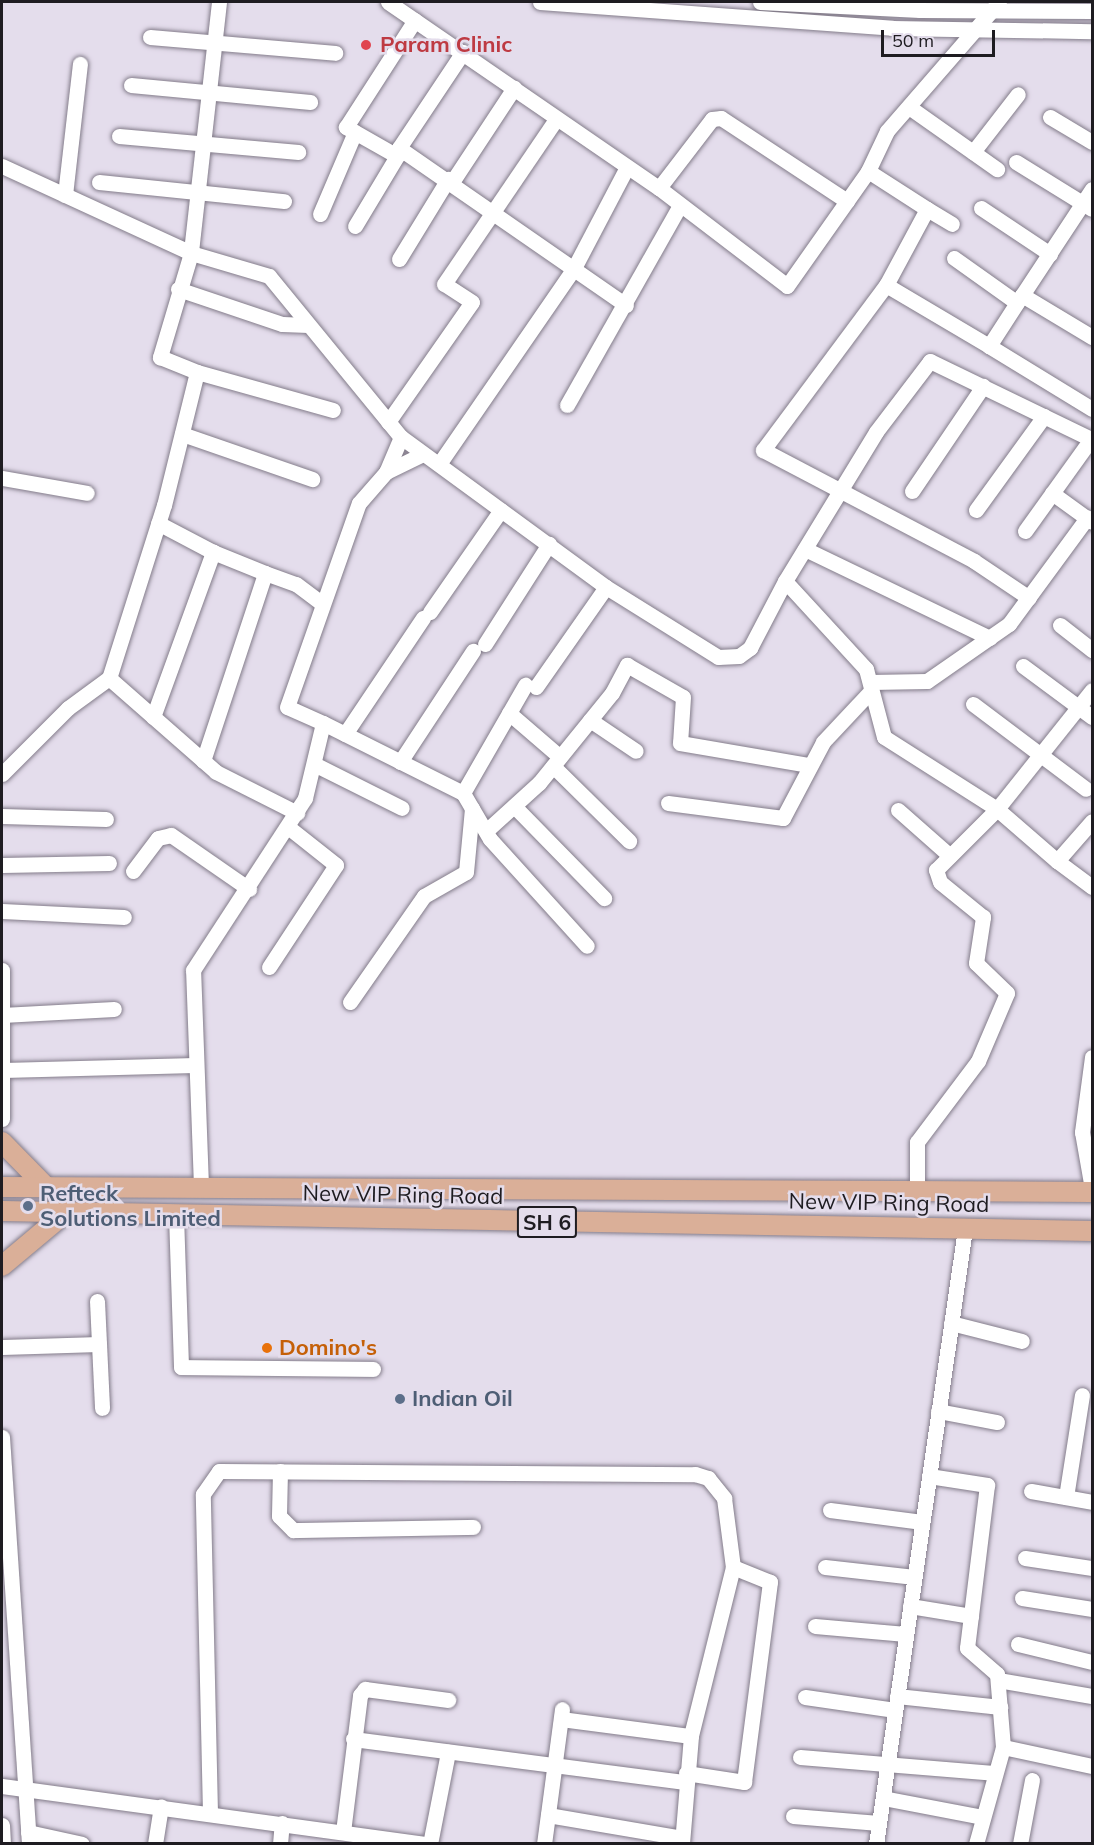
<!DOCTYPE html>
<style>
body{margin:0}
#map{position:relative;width:1094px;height:1845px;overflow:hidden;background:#e4ddec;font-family:Mulish,sans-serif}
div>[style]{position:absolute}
.roads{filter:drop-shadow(0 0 2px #837c8a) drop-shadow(0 0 2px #837c8a)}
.minor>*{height:15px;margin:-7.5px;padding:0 7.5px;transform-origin:7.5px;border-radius:7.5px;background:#fff}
.major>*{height:20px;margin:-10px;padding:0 10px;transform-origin:10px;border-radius:10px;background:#daaf98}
.dots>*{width:16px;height:16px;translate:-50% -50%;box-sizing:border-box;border:3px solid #e4ddec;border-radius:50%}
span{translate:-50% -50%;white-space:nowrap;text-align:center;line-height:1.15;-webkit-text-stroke:5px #e4ddec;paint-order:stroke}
.shield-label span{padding:2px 4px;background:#e4ddec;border:2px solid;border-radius:4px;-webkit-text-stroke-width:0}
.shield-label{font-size:21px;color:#1e1c21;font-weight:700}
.health-label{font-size:22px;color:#be3a42;font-weight:700}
.left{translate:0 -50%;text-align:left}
.service-label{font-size:22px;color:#4e5e75;font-weight:700}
.street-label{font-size:22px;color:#1e1c21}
.food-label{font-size:22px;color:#c56008;font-weight:700}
.frame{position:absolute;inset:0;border:3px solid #1e1c21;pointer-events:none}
.scale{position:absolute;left:881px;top:30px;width:114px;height:27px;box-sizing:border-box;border:3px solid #1e1c21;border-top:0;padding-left:8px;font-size:18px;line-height:21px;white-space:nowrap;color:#1e1c21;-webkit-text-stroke:4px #e4ddec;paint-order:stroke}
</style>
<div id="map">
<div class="roads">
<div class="minor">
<div style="left:219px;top:2px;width:253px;rotate:96.4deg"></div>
<div style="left:191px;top:253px;width:81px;rotate:16.4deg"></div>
<div style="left:269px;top:276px;width:208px;rotate:50.7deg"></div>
<div style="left:401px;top:437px;width:38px;rotate:113deg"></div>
<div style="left:388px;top:2px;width:329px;rotate:34.5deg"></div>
<div style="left:659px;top:188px;width:161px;rotate:37.4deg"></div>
<div style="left:787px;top:286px;width:141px;rotate:-54.8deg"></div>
<div style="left:540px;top:2px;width:353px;rotate:4.2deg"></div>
<div style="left:892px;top:28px;width:200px;rotate:0.9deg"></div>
<div style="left:760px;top:2px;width:160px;rotate:2.9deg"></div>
<div style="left:920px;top:10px;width:172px;rotate:0.3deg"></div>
<div style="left:999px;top:2px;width:171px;rotate:131deg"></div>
<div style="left:887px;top:131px;width:44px;rotate:115.4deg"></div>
<div style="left:868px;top:171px;width:70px;rotate:32.8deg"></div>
<div style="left:927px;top:209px;width:86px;rotate:118.3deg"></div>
<div style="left:886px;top:285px;width:206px;rotate:126.7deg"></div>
<div style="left:763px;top:450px;width:238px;rotate:27.7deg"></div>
<div style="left:974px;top:561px;width:66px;rotate:33.9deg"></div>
<div style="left:150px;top:37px;width:186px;rotate:4.9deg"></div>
<div style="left:463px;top:52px;width:115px;rotate:123.7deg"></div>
<div style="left:399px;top:148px;width:276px;rotate:34.7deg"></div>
<div style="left:131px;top:85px;width:180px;rotate:5.4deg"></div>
<div style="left:909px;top:107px;width:108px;rotate:35.2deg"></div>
<div style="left:1050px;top:117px;width:49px;rotate:30.8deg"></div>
<div style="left:119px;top:136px;width:180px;rotate:5.1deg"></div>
<div style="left:399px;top:148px;width:8px;rotate:104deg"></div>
<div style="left:397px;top:156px;width:59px;rotate:-150.4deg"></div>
<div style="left:346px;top:127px;width:127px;rotate:-57.2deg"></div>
<div style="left:973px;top:152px;width:73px;rotate:-52.2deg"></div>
<div style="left:1016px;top:162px;width:89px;rotate:31.7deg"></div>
<div style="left:2px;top:166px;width:208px;rotate:24.7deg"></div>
<div style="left:191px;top:253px;width:109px;rotate:106.6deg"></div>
<div style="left:160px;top:357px;width:40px;rotate:22deg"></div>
<div style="left:197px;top:372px;width:137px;rotate:103.9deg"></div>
<div style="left:164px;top:505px;width:182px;rotate:107.6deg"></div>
<div style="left:109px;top:678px;width:142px;rotate:41.3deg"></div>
<div style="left:216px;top:772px;width:91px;rotate:26.8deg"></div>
<div style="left:99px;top:182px;width:186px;rotate:5.9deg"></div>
<div style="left:452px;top:182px;width:113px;rotate:-56.6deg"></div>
<div style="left:659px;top:188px;width:87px;rotate:-52.5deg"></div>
<div style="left:712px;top:119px;width:9px;rotate:-6deg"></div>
<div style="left:721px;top:118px;width:151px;rotate:33.4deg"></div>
<div style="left:1092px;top:189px;width:127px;rotate:123.4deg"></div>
<div style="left:1022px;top:295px;width:82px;rotate:31deg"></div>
<div style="left:65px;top:195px;width:132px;rotate:-83.5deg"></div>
<div style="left:981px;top:208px;width:83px;rotate:33.7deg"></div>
<div style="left:927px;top:209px;width:29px;rotate:31deg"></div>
<div style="left:320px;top:214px;width:89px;rotate:-66.9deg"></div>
<div style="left:355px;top:226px;width:82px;rotate:-59deg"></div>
<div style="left:954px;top:258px;width:77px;rotate:35.5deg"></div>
<div style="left:399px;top:259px;width:94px;rotate:-58.5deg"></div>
<div style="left:886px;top:285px;width:120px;rotate:30.6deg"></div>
<div style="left:178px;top:289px;width:110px;rotate:18.6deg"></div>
<div style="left:282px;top:324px;width:26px;rotate:2deg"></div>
<div style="left:1022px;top:295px;width:61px;rotate:122.9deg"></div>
<div style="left:989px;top:346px;width:121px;rotate:31.5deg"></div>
<div style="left:197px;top:372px;width:141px;rotate:15.6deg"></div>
<div style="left:567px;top:405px;width:227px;rotate:-60.5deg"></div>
<div style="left:388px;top:422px;width:146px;rotate:-55deg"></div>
<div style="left:472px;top:302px;width:33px;rotate:-147deg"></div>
<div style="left:444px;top:284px;width:199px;rotate:-55.8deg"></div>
<div style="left:182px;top:434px;width:138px;rotate:19.1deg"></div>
<div style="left:401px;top:437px;width:254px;rotate:36.2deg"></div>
<div style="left:606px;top:587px;width:132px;rotate:32deg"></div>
<div style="left:718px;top:657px;width:21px;rotate:-3deg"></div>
<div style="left:739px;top:656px;width:14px;rotate:-36deg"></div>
<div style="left:750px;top:648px;width:76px;rotate:-62.4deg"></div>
<div style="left:439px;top:464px;width:238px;rotate:-55.4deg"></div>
<div style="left:574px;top:268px;width:112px;rotate:-62.3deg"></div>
<div style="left:2px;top:478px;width:86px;rotate:10deg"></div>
<div style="left:912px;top:491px;width:127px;rotate:-55.9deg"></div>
<div style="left:1052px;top:493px;width:49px;rotate:35.9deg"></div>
<div style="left:976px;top:510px;width:116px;rotate:-54.1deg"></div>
<div style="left:1025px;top:531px;width:113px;rotate:-54.3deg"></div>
<div style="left:1091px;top:439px;width:179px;rotate:-154.2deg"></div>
<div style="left:930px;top:361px;width:89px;rotate:127.3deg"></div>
<div style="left:876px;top:432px;width:175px;rotate:121.4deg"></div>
<div style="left:785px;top:581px;width:120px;rotate:47.4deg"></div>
<div style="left:866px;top:669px;width:70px;rotate:75.2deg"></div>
<div style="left:884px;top:737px;width:134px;rotate:32.5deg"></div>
<div style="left:997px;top:809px;width:79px;rotate:40.9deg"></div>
<div style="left:1057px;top:861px;width:53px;rotate:-48.8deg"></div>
<div style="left:805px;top:549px;width:205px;rotate:25.7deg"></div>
<div style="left:265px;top:573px;width:33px;rotate:20deg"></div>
<div style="left:296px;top:584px;width:30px;rotate:37deg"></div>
<div style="left:430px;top:612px;width:124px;rotate:-55.2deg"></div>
<div style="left:1060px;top:625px;width:41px;rotate:38deg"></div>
<div style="left:485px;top:644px;width:119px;rotate:-57.4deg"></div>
<div style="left:1023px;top:666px;width:86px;rotate:36.5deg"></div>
<div style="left:870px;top:682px;width:57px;rotate:-1deg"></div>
<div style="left:927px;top:681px;width:100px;rotate:-34.8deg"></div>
<div style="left:1009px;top:624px;width:132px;rotate:-53.7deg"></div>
<div style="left:536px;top:687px;width:122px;rotate:-55deg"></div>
<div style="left:973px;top:704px;width:141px;rotate:37deg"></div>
<div style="left:509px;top:713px;width:67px;rotate:40.8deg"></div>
<div style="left:153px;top:717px;width:176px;rotate:-70deg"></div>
<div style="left:213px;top:552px;width:62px;rotate:-152.2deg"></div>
<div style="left:590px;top:720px;width:55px;rotate:34deg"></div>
<div style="left:323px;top:723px;width:157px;rotate:26.6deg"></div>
<div style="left:463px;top:793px;width:53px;rotate:59.6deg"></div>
<div style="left:490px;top:839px;width:144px;rotate:47.8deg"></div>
<div style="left:345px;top:734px;width:140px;rotate:-56.1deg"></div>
<div style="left:203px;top:761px;width:198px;rotate:-71.7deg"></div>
<div style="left:265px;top:573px;width:56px;rotate:-158deg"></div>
<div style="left:400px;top:762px;width:133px;rotate:-56.7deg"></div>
<div style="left:314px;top:764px;width:98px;rotate:26.6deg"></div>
<div style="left:553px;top:766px;width:107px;rotate:44.6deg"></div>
<div style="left:2px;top:774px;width:93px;rotate:-45deg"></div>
<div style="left:68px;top:708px;width:51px;rotate:-36.2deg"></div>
<div style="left:463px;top:793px;width:125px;rotate:-60.1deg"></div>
<div style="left:668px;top:803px;width:116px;rotate:7.4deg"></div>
<div style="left:783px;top:818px;width:86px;rotate:-62.2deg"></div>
<div style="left:823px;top:742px;width:69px;rotate:-46.8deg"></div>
<div style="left:514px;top:806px;width:129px;rotate:45.6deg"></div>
<div style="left:898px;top:810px;width:69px;rotate:41.5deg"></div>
<div style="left:2px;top:816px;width:104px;rotate:1.7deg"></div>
<div style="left:486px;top:831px;width:72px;rotate:-42.2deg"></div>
<div style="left:539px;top:783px;width:116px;rotate:-51deg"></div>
<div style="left:612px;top:693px;width:32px;rotate:-62deg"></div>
<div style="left:627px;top:665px;width:64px;rotate:29.7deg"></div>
<div style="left:683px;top:697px;width:46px;rotate:93.7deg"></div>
<div style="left:680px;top:743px;width:131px;rotate:9.7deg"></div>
<div style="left:1057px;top:861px;width:44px;rotate:36.6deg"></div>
<div style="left:2px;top:865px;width:107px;rotate:-1.1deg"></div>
<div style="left:133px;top:871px;width:41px;rotate:-52.9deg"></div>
<div style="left:158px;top:838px;width:13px;rotate:-13deg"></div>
<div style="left:171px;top:835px;width:95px;rotate:34.7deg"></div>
<div style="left:2px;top:911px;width:122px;rotate:2.8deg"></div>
<div style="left:269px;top:967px;width:122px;rotate:-56.7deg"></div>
<div style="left:336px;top:865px;width:61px;rotate:-141.6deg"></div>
<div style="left:2px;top:970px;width:149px;rotate:90deg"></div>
<div style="left:350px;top:1002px;width:129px;rotate:-55.1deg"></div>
<div style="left:424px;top:896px;width:48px;rotate:-29.7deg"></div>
<div style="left:466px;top:872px;width:64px;rotate:-84.6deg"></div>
<div style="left:2px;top:1015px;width:112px;rotate:-3.1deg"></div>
<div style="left:1092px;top:1057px;width:76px;rotate:97.6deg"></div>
<div style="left:1082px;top:1132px;width:58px;rotate:80deg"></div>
<div style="left:3px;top:1070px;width:192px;rotate:-1.5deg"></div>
<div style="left:201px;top:1186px;width:216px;rotate:-92.1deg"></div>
<div style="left:193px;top:970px;width:205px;rotate:-56.9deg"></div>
<div style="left:305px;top:798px;width:77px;rotate:-76.5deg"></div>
<div style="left:323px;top:723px;width:39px;rotate:-156deg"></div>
<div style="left:287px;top:707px;width:216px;rotate:-70.6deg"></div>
<div style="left:359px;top:503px;width:41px;rotate:-48.9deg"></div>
<div style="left:386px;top:472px;width:41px;rotate:-25.9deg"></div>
<div style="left:917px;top:1192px;width:50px;rotate:-90deg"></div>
<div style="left:917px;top:1142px;width:101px;rotate:-53deg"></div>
<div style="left:978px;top:1061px;width:74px;rotate:-66.9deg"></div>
<div style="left:1007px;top:993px;width:43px;rotate:-135.9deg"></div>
<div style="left:976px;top:963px;width:47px;rotate:-81.3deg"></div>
<div style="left:983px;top:917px;width:55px;rotate:-140.9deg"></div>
<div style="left:940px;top:882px;width:13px;rotate:-108deg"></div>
<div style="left:936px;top:870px;width:86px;rotate:-45deg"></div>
<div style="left:997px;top:809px;width:152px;rotate:-51.4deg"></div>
<div style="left:176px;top:1215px;width:152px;rotate:88.1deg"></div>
<div style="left:181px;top:1367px;width:192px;rotate:0.6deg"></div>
<div style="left:97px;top:1301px;width:107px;rotate:87.3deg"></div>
<div style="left:951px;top:1323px;width:73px;rotate:14.2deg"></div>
<div style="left:2px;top:1347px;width:97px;rotate:-1.8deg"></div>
<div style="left:938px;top:1411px;width:60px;rotate:10.6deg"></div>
<div style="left:2px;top:1437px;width:408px;rotate:86.2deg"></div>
<div style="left:280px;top:1471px;width:45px;rotate:91.3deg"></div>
<div style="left:279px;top:1516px;width:20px;rotate:45deg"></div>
<div style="left:293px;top:1530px;width:180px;rotate:-1deg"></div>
<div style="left:929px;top:1476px;width:59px;rotate:8.8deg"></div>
<div style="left:987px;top:1485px;width:164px;rotate:97deg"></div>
<div style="left:967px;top:1648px;width:40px;rotate:41deg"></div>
<div style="left:997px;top:1674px;width:73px;rotate:85.3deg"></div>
<div style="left:1003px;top:1747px;width:91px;rotate:12.1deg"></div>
<div style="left:1031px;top:1491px;width:62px;rotate:10.2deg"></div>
<div style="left:1066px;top:1497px;width:103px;rotate:-81.1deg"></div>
<div style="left:830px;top:1510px;width:93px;rotate:7.4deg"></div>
<div style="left:1025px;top:1558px;width:68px;rotate:8.5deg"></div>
<div style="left:825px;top:1567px;width:90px;rotate:6.4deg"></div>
<div style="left:1022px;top:1598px;width:71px;rotate:8.9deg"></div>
<div style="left:910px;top:1606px;width:62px;rotate:9.3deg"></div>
<div style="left:815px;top:1626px;width:91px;rotate:5deg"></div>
<div style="left:1018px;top:1644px;width:76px;rotate:13.7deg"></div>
<div style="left:998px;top:1680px;width:95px;rotate:9.7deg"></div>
<div style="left:897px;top:1696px;width:104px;rotate:6.1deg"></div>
<div style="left:805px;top:1697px;width:91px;rotate:8.2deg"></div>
<div style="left:561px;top:1719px;width:131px;rotate:7.5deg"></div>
<div style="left:353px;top:1739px;width:335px;rotate:7.4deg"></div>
<div style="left:800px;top:1757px;width:194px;rotate:4.7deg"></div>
<div style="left:686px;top:1773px;width:59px;rotate:8.8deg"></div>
<div style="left:744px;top:1782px;width:202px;rotate:-82.6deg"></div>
<div style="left:770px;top:1582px;width:40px;rotate:-158deg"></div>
<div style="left:2px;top:1786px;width:425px;rotate:7.8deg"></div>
<div style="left:883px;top:1798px;width:102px;rotate:10.8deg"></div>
<div style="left:210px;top:1813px;width:319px;rotate:-91.3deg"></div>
<div style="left:203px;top:1494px;width:28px;rotate:-55deg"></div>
<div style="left:219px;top:1471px;width:476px;rotate:0.4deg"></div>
<div style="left:695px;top:1474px;width:14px;rotate:17deg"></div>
<div style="left:708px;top:1478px;width:26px;rotate:51deg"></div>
<div style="left:724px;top:1498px;width:70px;rotate:82.6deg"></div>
<div style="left:733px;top:1567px;width:174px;rotate:104deg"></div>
<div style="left:691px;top:1736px;width:108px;rotate:94.8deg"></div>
<div style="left:548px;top:1815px;width:136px;rotate:9.7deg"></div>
<div style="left:793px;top:1816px;width:86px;rotate:4.7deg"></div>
<div style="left:2px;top:1825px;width:19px;rotate:87deg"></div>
<div style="left:28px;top:1832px;width:55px;rotate:12.5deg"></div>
<div style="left:343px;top:1832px;width:138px;rotate:-82.9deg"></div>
<div style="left:360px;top:1695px;width:8px;rotate:-50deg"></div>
<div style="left:365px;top:1689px;width:84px;rotate:7.5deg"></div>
<div style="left:155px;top:1844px;width:38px;rotate:-81deg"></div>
<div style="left:280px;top:1844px;width:21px;rotate:-85deg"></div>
<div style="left:430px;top:1844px;width:94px;rotate:-78.9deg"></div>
<div style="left:544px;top:1844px;width:136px;rotate:-82.4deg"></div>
<div style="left:876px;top:1844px;width:621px;rotate:-81.77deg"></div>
<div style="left:976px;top:1844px;width:101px;rotate:-74.4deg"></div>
<div style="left:1020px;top:1844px;width:65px;rotate:-79.4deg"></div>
</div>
<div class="major">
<div style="left:2px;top:1142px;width:63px;rotate:45.6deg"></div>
<div style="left:2px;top:1187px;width:1090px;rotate:0.26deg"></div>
<div style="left:2px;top:1211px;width:1090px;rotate:1.05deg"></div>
<div style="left:2px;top:1266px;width:81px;rotate:-40deg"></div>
</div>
</div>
<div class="dots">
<div style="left:366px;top:45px;background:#e0444e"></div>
<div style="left:28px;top:1206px;background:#5c6f8a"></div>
<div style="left:267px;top:1348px;background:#e8710a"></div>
<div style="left:400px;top:1399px;background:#5c6f8a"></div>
</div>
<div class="shield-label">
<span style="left:547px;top:1222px">SH 6</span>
</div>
<div class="health-label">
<span class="left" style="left:380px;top:45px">Param Clinic</span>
</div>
<div class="service-label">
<span class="left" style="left:40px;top:1206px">Refteck<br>Solutions Limited</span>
<span class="left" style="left:412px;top:1399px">Indian Oil</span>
</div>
<div class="street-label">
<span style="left:403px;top:1195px;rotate:1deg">New VIP Ring Road</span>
<span style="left:889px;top:1203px;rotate:1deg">New VIP Ring Road</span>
</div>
<div class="food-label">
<span class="left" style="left:279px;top:1348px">Domino's</span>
</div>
<div class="frame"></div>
<div class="scale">50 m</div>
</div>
